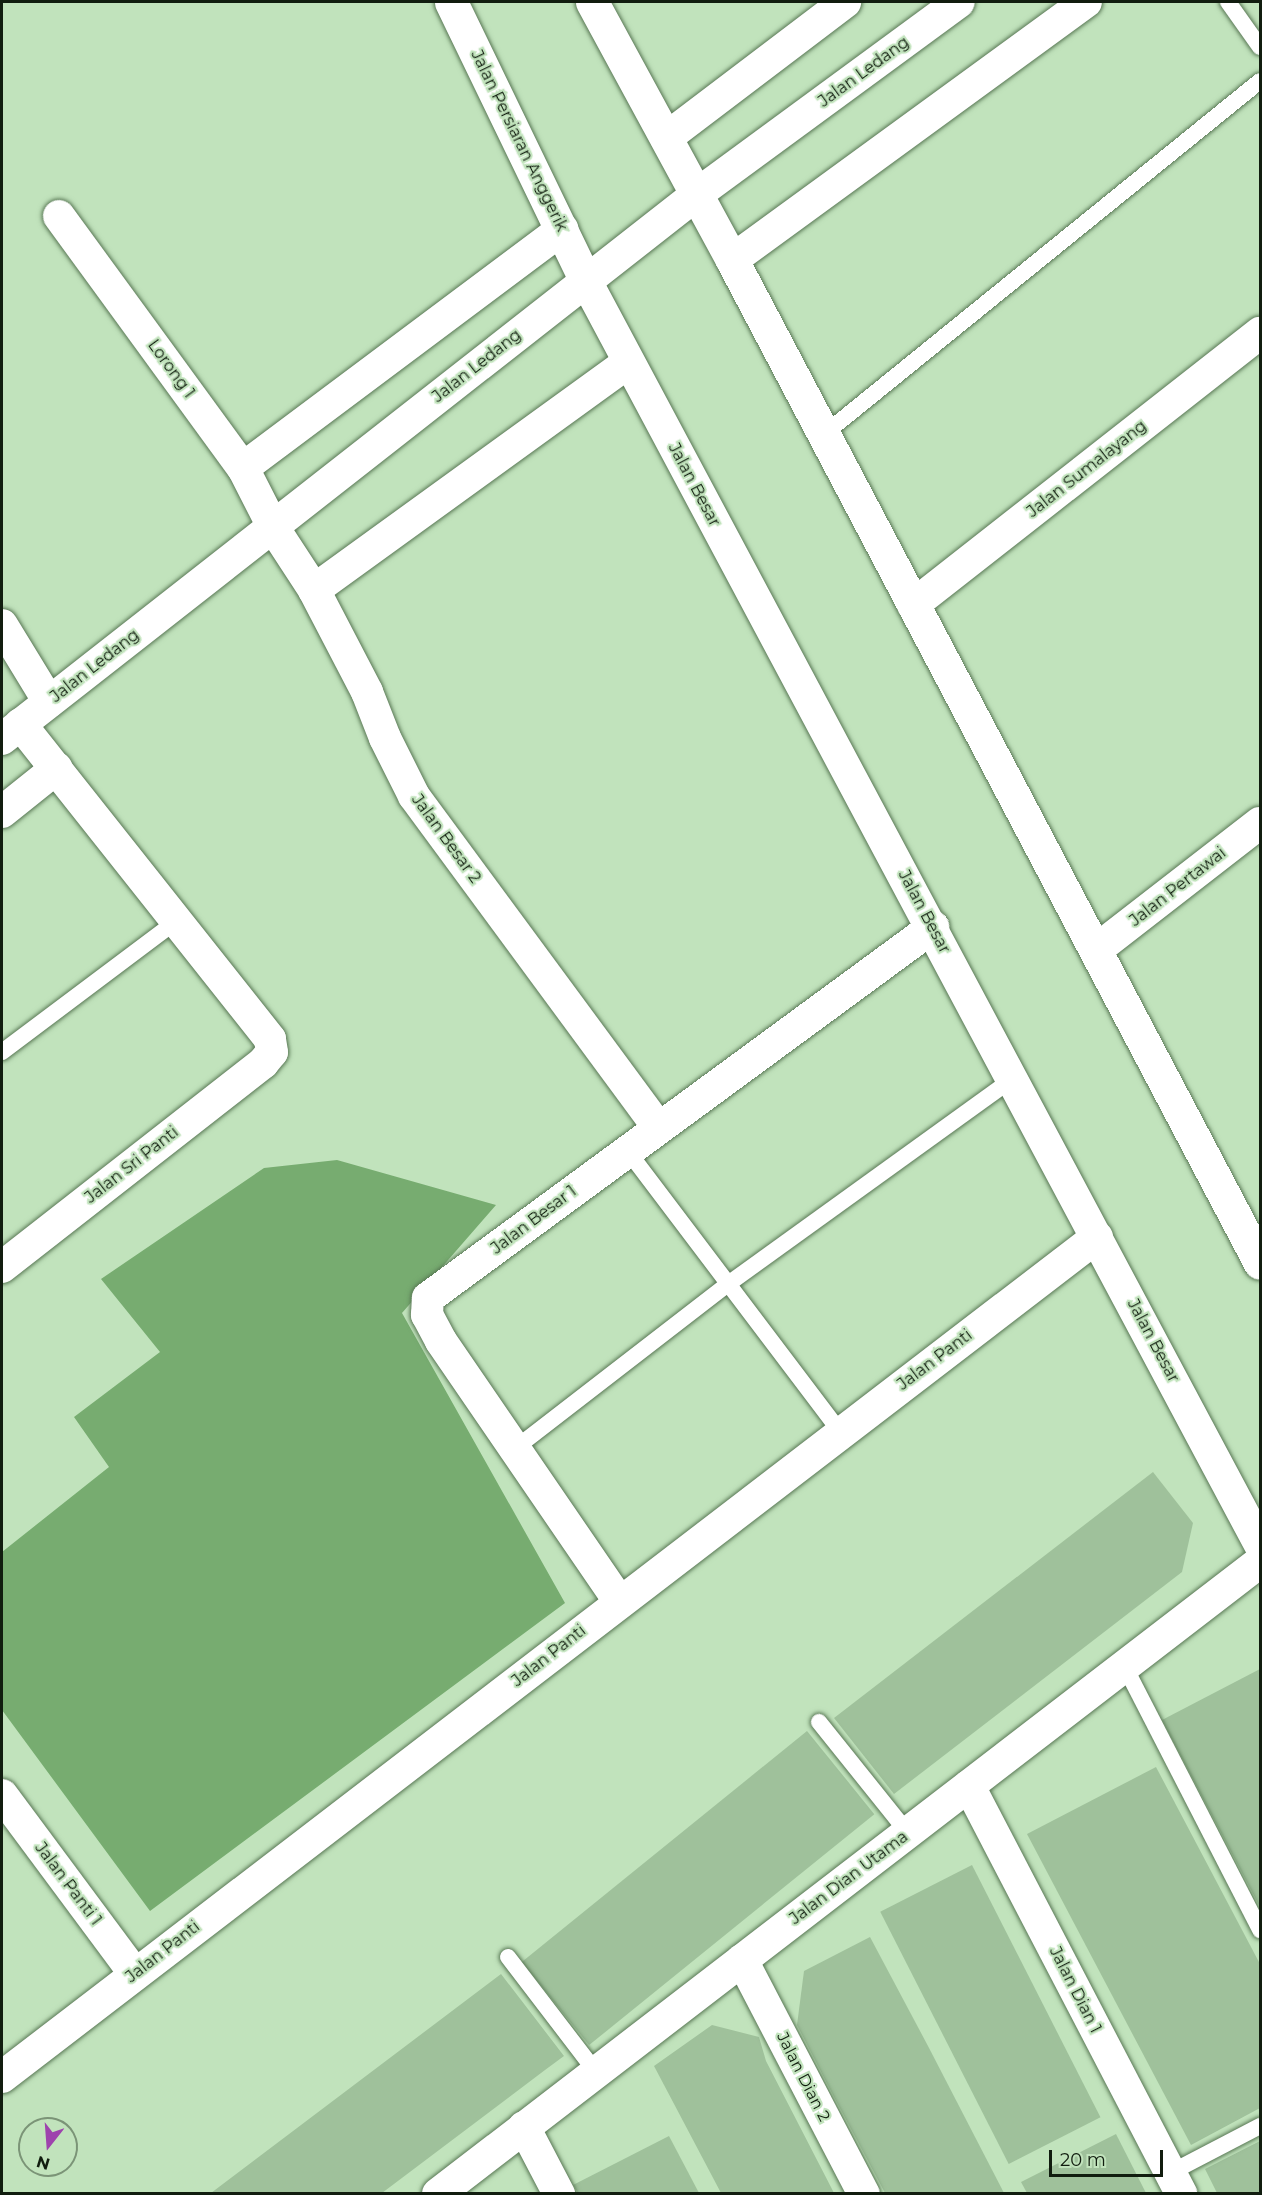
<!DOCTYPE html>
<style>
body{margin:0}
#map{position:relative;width:1262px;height:2195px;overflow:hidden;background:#c1e3bc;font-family:Montserrat,sans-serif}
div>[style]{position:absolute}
.forest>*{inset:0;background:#77ac70}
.building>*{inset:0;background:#9fc19b;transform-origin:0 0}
.roads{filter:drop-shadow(0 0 2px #587754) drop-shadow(0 0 2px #587754)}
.lane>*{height:16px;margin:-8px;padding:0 8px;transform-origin:8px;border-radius:8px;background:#fff}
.street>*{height:32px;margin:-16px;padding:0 16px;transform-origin:16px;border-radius:16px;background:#fff}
.secondary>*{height:33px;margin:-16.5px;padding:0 16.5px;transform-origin:16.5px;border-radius:16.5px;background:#fff}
span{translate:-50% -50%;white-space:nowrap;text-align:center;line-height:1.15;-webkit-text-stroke:4.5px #c1e3bc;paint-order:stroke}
.street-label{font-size:16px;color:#111d0f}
.frame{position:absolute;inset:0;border:3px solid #111d0f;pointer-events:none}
.north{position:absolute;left:18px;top:2117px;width:60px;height:60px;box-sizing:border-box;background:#c1e3bc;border:2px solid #7b9477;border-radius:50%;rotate:197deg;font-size:16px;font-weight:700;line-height:24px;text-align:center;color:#111d0f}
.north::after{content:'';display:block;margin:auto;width:21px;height:27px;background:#9e43ad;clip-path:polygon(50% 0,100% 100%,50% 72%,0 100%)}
.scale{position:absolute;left:1049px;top:2150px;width:114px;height:27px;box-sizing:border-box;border:3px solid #111d0f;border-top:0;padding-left:8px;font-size:18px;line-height:21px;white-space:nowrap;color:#111d0f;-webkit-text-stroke:4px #c1e3bc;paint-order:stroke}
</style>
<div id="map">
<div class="forest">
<div style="clip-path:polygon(337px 1160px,496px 1205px,402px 1313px,565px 1603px,150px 1911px,2px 1710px,2px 1552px,109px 1467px,74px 1417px,160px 1352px,101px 1279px,264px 1168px)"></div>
</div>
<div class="building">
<div style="clip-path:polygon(1153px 1472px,1193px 1523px,1182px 1572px,894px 1794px,834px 1718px)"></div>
<div style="clip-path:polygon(1260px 1669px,1260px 1907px,1162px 1720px)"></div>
<div style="left:807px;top:1731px;width:107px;height:367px;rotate:51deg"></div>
<div style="clip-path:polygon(1156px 1767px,1260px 1964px,1260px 2108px,1191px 2145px,1027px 1834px)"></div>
<div style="left:972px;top:1865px;width:283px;height:103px;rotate:63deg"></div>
<div style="clip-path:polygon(870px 1937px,928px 2046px,1004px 2193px,885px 2193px,833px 2095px,797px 2025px,804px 1971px)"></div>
<div style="clip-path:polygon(501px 1974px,564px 2056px,545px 2070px,382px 2193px,211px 2193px)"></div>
<div style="clip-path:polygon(712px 2025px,759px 2037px,766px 2061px,834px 2193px,721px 2193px,654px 2066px)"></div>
<div style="clip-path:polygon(1116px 2134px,1146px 2193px,1027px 2193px,1021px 2182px)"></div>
<div style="clip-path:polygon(669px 2136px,699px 2193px,578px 2193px,573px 2185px)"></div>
<div style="clip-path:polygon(1260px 2141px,1260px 2193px,1217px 2193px,1205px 2169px)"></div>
</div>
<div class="roads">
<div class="lane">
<div style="left:1228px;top:2px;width:55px;rotate:54.6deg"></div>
<div style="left:823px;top:435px;width:562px;rotate:-39.01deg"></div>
<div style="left:2px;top:1052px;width:220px;rotate:-36.9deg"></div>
<div style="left:627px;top:1150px;width:353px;rotate:52.9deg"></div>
<div style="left:517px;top:1447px;width:267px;rotate:-37.7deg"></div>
<div style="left:728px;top:1284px;width:349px;rotate:-35.8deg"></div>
<div style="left:1125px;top:1667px;width:296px;rotate:62.8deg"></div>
<div style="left:819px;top:1722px;width:142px;rotate:51.3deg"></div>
<div style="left:508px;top:1957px;width:145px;rotate:52.6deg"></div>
<div style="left:1170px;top:2173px;width:102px;rotate:-27.6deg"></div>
</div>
<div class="street">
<div style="left:666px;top:138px;width:225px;rotate:-37.2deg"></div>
<div style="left:59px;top:216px;width:312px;rotate:53.9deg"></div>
<div style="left:243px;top:468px;width:66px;rotate:63deg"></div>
<div style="left:273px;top:527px;width:75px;rotate:56.9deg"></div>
<div style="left:314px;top:590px;width:115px;rotate:62.5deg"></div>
<div style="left:367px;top:692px;width:49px;rotate:68.6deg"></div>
<div style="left:385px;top:738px;width:65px;rotate:63.4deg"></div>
<div style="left:414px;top:796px;width:411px;rotate:53.6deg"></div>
<div style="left:732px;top:260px;width:438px;rotate:-36.1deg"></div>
<div style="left:586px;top:281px;width:1432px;rotate:61.93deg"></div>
<div style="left:243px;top:468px;width:399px;rotate:-36.8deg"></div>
<div style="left:314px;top:590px;width:387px;rotate:-35.9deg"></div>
<div style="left:913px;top:605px;width:441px;rotate:-38.1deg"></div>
<div style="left:2px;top:625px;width:90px;rotate:58.6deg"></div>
<div style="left:2px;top:739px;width:882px;rotate:-38.09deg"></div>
<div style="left:696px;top:195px;width:326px;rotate:-36.3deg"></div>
<div style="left:2px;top:812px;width:70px;rotate:-38.7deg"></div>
<div style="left:1096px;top:950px;width:207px;rotate:-37.8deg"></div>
<div style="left:2px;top:1267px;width:331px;rotate:-38deg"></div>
<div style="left:263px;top:1063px;width:14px;rotate:-51deg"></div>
<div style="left:272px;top:1052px;width:13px;rotate:-99deg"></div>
<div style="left:270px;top:1039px;width:402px;rotate:-128.4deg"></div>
<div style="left:619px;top:1601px;width:315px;rotate:-124.4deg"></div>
<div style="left:441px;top:1341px;width:30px;rotate:-118deg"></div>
<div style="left:427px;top:1315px;width:17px;rotate:-87deg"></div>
<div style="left:428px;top:1298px;width:627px;rotate:-36.3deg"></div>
<div style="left:969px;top:1786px;width:460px;rotate:62.5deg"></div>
<div style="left:2px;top:1795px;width:223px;rotate:53.4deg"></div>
<div style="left:742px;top:1960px;width:264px;rotate:62.5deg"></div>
<div style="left:2px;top:2077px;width:1380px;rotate:-37.49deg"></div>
<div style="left:524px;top:2127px;width:76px;rotate:62.4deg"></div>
<div style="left:438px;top:2194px;width:1037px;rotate:-37.56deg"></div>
</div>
<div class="secondary">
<div style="left:451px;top:2px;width:310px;rotate:64.2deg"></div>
<div style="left:592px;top:2px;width:294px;rotate:61.5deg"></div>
<div style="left:732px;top:260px;width:1133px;rotate:62.24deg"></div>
</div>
</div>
<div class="street-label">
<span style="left:864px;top:72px;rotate:-36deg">Jalan Ledang</span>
<span style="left:519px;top:141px;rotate:64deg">Jalan Persiaran Anggerik</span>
<span style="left:477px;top:366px;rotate:-38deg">Jalan Ledang</span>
<span style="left:171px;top:369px;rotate:54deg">Lorong 1</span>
<span style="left:1087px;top:469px;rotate:-38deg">Jalan Sumalayang</span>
<span style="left:694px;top:485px;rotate:62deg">Jalan Besar</span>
<span style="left:95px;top:666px;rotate:-38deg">Jalan Ledang</span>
<span style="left:446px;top:839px;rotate:54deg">Jalan Besar 2</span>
<span style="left:1178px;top:887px;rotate:-38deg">Jalan Pertawai</span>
<span style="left:924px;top:912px;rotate:62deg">Jalan Besar</span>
<span style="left:132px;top:1165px;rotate:-38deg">Jalan Sri Panti</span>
<span style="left:534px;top:1220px;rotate:-37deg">Jalan Besar 1</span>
<span style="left:1153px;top:1341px;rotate:62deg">Jalan Besar</span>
<span style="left:935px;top:1360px;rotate:-37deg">Jalan Panti</span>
<span style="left:549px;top:1656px;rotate:-38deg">Jalan Panti</span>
<span style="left:849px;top:1878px;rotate:-37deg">Jalan Dian Utama</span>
<span style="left:68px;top:1884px;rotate:53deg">Jalan Panti 1</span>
<span style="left:163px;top:1952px;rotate:-38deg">Jalan Panti</span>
<span style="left:1075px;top:1990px;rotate:63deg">Jalan Dian 1</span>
<span style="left:803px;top:2077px;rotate:63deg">Jalan Dian 2</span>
</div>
<div class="frame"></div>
<div class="north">N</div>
<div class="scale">20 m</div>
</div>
